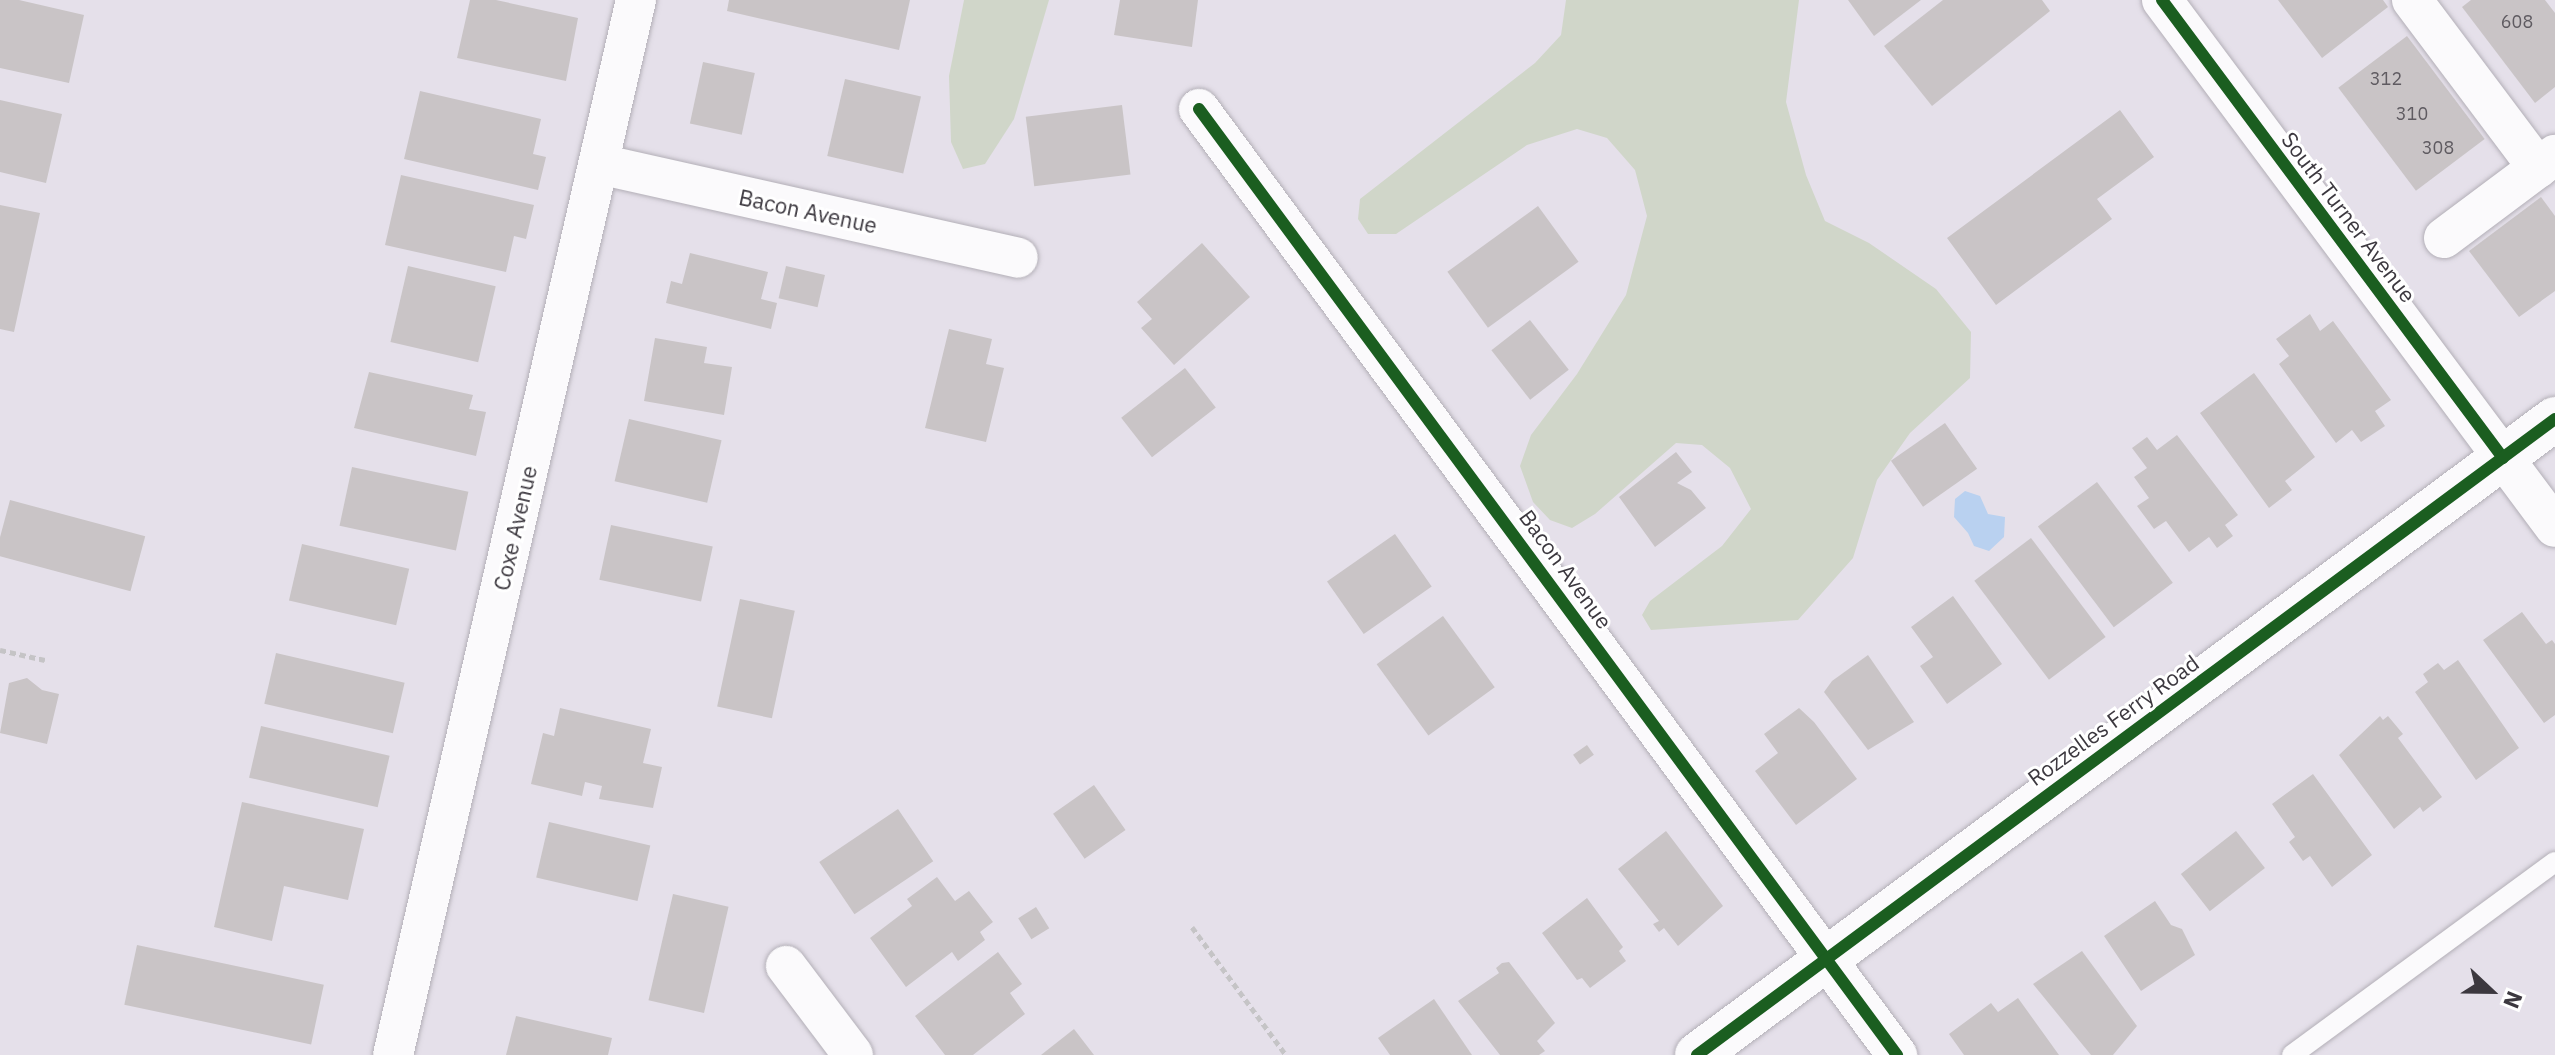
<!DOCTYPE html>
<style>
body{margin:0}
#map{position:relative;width:2555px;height:1055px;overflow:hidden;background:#e5e0ea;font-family:"IBM Plex Sans",sans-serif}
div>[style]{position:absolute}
.green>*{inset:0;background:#d0d6c9}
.water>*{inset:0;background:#b9d1f0}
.building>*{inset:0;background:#c9c4c6;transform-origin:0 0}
.path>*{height:5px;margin-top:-2.5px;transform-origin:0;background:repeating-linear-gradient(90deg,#c5c4c6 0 6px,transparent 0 10px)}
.roads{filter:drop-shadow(0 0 2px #b3afb7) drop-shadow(0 0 2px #b3afb7)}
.service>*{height:20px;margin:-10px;padding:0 10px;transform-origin:10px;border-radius:10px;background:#fbfafc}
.minor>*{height:40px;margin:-20px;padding:0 20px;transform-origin:20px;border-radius:20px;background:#fbfafc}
.tertiary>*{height:44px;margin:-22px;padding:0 22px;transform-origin:22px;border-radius:22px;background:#fbfafc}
.cycleway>*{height:12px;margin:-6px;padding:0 6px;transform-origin:6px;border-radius:6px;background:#1b5e20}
span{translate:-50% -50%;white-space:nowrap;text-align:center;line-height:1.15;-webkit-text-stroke:6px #fff;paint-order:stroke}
.number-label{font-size:18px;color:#5f5b61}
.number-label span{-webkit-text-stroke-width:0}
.street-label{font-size:22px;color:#3c383f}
.north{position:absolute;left:2451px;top:951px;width:80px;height:80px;-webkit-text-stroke:6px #fff;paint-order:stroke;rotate:112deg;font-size:22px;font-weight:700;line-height:32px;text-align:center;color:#3c383f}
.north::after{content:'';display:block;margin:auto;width:28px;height:36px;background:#3c383f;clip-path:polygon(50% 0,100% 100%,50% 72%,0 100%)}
</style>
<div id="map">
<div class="green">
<div style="clip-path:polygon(964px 0,1049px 0,1014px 119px,985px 164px,963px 169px,951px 142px,949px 76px)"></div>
<div style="clip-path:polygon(1566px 0,1799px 0,1786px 102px,1806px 175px,1825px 221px,1869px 243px,1936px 289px,1971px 332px,1970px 378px,1910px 433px,1877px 480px,1853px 558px,1798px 620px,1651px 630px,1642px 615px,1650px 601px,1722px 546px,1751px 509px,1730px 468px,1702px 445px,1676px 443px,1595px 514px,1572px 528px,1550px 520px,1533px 502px,1520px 466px,1531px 435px,1577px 374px,1626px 295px,1647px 216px,1635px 170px,1607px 138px,1577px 129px,1527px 145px,1396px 234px,1368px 234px,1358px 219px,1360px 199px,1535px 63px,1561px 35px)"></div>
</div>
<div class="water">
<div style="clip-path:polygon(1965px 491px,1980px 496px,1988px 514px,2005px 517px,2004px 537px,1989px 551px,1974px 546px,1968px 533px,1954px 517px,1955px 499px)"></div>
</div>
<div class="building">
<div style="clip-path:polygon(0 0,19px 0,84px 15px,69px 83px,0 68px)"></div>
<div style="clip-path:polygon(470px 0,496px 0,578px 18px,566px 81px,457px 58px)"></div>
<div style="clip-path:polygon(729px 0,910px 0,899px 50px,727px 11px)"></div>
<div style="clip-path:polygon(1120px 0,1198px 0,1192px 47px,1114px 35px)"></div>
<div style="clip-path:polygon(1848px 0,1921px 0,1874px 36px)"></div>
<div style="clip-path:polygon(1943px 0,2042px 0,2050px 11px,1932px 106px,1884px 46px)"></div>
<div style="clip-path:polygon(2278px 0,2383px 0,2388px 7px,2322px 58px)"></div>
<div style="clip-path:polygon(2471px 0,2545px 0,2555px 13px,2555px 87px,2535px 103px,2462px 7px)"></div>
<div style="left:2407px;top:36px;width:129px;height:86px;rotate:53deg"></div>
<div style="left:703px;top:62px;width:53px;height:63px;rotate:12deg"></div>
<div style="left:845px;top:79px;width:78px;height:79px;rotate:13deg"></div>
<div style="clip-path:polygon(420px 91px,541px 119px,533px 154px,546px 157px,538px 190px,404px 159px)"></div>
<div style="clip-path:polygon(0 100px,62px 114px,46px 183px,0 172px)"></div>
<div style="left:1122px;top:105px;width:70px;height:97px;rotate:83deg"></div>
<div style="clip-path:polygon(2120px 110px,2154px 157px,2097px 199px,2112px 219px,1996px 305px,1947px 238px)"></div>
<div style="clip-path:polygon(401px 175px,534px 205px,526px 239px,514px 236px,506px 272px,385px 245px)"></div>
<div style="clip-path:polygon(2541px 197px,2555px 216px,2555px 291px,2519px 317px,2469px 251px)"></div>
<div style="clip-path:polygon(0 205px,40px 213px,14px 332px,0 329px)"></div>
<div style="left:1538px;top:206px;width:69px;height:112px;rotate:54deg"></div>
<div style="clip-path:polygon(1202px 243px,1250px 297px,1174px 365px,1141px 328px,1152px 319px,1137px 302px)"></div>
<div style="clip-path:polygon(690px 253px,768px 272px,761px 299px,777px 303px,771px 329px,666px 303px,671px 281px,682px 284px)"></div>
<div style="left:408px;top:266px;width:90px;height:78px;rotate:13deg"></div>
<div style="left:786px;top:266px;width:40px;height:33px;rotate:13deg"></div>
<div style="clip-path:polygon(2310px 314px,2320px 331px,2333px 321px,2391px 400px,2375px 411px,2385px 426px,2361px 442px,2352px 430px,2336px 443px,2279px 364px,2289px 356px,2276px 339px)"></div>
<div style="left:1530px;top:320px;width:63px;height:49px;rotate:52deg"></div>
<div style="clip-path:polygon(949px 329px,992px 339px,986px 364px,1004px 368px,986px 442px,925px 428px)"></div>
<div style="clip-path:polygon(655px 338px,707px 347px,704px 363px,732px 367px,724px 415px,644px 401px)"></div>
<div style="left:1185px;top:368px;width:50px;height:81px;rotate:52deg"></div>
<div style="clip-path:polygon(369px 372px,473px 395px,469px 409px,486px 412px,476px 456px,354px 428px)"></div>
<div style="clip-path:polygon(2254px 373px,2315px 457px,2285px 481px,2292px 490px,2269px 508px,2200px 413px)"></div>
<div style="left:629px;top:419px;width:95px;height:64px;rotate:13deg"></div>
<div style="left:1945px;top:423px;width:56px;height:66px;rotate:55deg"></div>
<div style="clip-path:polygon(2177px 435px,2238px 515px,2225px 525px,2233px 536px,2217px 548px,2209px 537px,2189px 552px,2166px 521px,2154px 529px,2137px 506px,2149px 498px,2134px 477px,2147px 468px,2132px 448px,2147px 437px,2157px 450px)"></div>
<div style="clip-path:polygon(1676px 452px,1692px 472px,1677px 483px,1691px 490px,1706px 508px,1655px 547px,1619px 497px)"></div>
<div style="left:352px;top:467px;width:119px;height:60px;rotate:12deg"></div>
<div style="left:2097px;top:482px;width:126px;height:74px;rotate:53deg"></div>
<div style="left:10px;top:500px;width:140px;height:57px;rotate:15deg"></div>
<div style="left:611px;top:525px;width:104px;height:56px;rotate:12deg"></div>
<div style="left:1395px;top:534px;width:64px;height:83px;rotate:55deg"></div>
<div style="left:2031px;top:538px;width:124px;height:71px;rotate:53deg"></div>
<div style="left:302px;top:544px;width:110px;height:58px;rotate:13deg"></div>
<div style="clip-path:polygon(1953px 596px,2002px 664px,1947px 704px,1920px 666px,1933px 657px,1911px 627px)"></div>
<div style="left:740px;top:599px;width:56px;height:110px;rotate:12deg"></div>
<div style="clip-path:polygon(2522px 612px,2546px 644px,2552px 640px,2555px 644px,2555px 715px,2544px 723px,2483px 640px)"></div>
<div style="left:1443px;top:616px;width:88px;height:82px;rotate:54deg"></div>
<div style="left:276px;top:653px;width:132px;height:52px;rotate:13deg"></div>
<div style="clip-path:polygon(1868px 655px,1914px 722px,1868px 750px,1824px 692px,1832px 681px)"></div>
<div style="clip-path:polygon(2458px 660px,2519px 748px,2476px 780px,2415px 692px,2428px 682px,2423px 674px,2427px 671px,2438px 663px,2444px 670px)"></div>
<div style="clip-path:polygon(27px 678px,42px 690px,59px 694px,47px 744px,0 733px,9px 683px)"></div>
<div style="clip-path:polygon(560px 708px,651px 729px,643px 763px,662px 767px,653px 808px,599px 799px,602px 786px,585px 782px,582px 796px,531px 784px,543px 733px,554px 736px)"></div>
<div style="clip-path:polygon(1799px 708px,1814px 722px,1857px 779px,1796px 825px,1755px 771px,1778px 753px,1764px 734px)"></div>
<div style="clip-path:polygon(2380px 716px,2383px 720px,2388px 716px,2403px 734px,2398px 738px,2442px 797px,2423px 812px,2420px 807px,2394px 829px,2339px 755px)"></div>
<div style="left:261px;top:726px;width:132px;height:53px;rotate:13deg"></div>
<div style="left:1587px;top:745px;width:12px;height:17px;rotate:55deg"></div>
<div style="clip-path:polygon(2313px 774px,2372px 855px,2332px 887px,2310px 856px,2303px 861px,2289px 842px,2295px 837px,2272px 804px)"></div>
<div style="left:1094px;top:785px;width:55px;height:50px;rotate:55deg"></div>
<div style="clip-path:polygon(242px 802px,364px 829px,348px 900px,284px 886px,272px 941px,214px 927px)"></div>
<div style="left:898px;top:809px;width:63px;height:95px;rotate:56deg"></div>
<div style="left:549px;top:822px;width:104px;height:57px;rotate:13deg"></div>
<div style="clip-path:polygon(1666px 831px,1723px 906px,1678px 946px,1664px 928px,1659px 932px,1653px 924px,1659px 921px,1618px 869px)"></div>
<div style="left:2236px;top:831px;width:47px;height:70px;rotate:52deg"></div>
<div style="clip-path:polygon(937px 877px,955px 901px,969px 891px,993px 922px,980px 932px,985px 940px,958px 961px,952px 952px,906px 987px,870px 938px,912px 906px,907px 899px)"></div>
<div style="left:673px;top:894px;width:57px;height:109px;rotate:13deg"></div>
<div style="clip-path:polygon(1587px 898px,1623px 947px,1619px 951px,1626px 961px,1590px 988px,1582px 978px,1577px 980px,1542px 933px)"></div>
<div style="clip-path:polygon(2155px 901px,2171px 925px,2182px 929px,2195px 955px,2141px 991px,2104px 936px)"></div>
<div style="left:1036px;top:907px;width:25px;height:21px;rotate:58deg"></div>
<div style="left:137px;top:945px;width:191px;height:61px;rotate:12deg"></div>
<div style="clip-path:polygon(2082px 951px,2137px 1026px,2113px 1055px,2091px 1055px,2033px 984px)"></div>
<div style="clip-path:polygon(998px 952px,1022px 984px,1010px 993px,1025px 1014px,973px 1055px,945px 1055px,915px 1016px)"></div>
<div style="clip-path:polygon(1509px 962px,1555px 1023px,1537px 1041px,1545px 1051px,1539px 1055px,1500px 1055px,1458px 1001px,1499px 973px,1496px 968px,1502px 963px)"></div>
<div style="clip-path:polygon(2018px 998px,2059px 1055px,1964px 1055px,1949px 1034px,1991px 1003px,1998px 1012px)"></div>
<div style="clip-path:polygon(1434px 999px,1472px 1055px,1390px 1055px,1378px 1038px)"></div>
<div style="clip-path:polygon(516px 1016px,612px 1038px,608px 1055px,506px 1055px)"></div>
<div style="clip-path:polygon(1074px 1029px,1094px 1055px,1041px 1055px)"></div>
</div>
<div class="path">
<div style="left:0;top:650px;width:46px;rotate:12.5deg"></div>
<div style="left:1192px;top:927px;width:159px;rotate:53.7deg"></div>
</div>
<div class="roads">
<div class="service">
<div style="left:2292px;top:1055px;width:326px;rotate:-36.3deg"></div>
</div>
<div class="minor">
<div style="left:2162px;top:0;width:657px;rotate:53.29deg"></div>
<div style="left:2412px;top:0;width:210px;rotate:53.1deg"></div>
<div style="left:1199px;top:109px;width:1176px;rotate:53.58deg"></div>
<div style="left:599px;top:164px;width:429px;rotate:12.6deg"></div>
<div style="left:2444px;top:238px;width:139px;rotate:-36.8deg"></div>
<div style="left:786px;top:966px;width:111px;rotate:53deg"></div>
<div style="left:393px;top:1055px;width:1083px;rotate:-77.03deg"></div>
</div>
<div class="tertiary">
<div style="left:1697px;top:1055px;width:1068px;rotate:-36.55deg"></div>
</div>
</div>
<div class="cycleway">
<div style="left:2162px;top:0;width:571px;rotate:53.33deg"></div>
<div style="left:1199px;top:109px;width:1176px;rotate:53.58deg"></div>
<div style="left:1697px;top:1055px;width:1068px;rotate:-36.55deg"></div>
</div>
<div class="number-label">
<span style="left:2517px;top:22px">608</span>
<span style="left:2386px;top:79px">312</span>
<span style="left:2412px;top:114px">310</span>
<span style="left:2438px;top:148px">308</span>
</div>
<div class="street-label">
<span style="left:808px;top:211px;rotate:12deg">Bacon Avenue</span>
<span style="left:2349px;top:217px;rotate:53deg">South Turner Avenue</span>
<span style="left:515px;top:528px;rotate:-77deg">Coxe Avenue</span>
<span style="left:1566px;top:569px;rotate:54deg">Bacon Avenue</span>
<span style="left:2113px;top:720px;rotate:-36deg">Rozzelles Ferry Road</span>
</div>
<div class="north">N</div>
</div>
